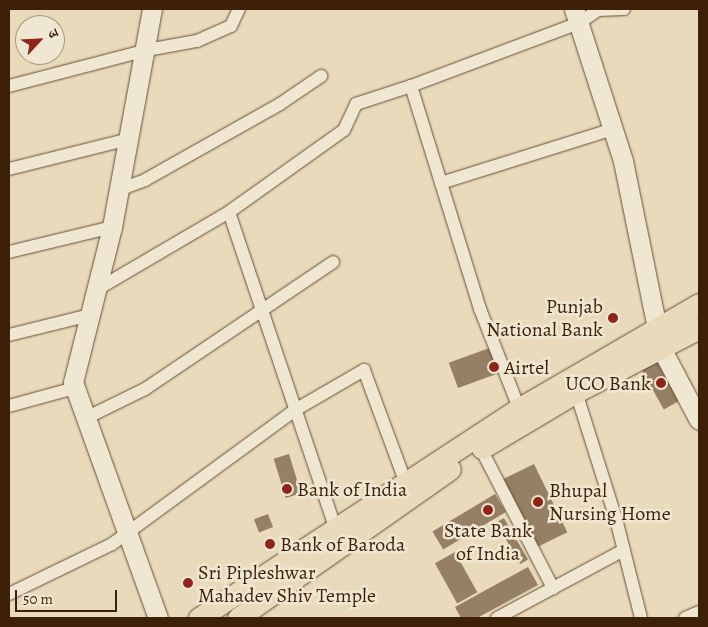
<!DOCTYPE html>
<meta charset="utf-8">
<style>
body{margin:0}
#map{position:relative;width:708px;height:627px;overflow:hidden;background:#e8daba;font-family:Alegreya,"Noto Serif Devanagari",serif}
div>[style]{position:absolute}
.building>*{inset:0;background:#968065;transform-origin:0 0}
.roads{filter:drop-shadow(0 0 1px #684e34) drop-shadow(0 0 1px #684e34)}
.street>*{height:12px;margin:-6px;padding:0 6px;transform-origin:6px;border-radius:6px;background:#f0e7d2}
.secondary>*{height:19px;margin:-9.5px;padding:0 9.5px;transform-origin:9.5px;border-radius:9.5px;background:#f0e7d2}
.primary>*{height:21px;margin:-10.5px;padding:0 10.5px;transform-origin:10.5px;border-radius:10.5px;background:#e8daba}
.dots>*{width:14px;height:14px;translate:-50% -50%;box-sizing:border-box;border:2px solid #f0e7d2;border-radius:50%}
span{translate:-50% -50%;white-space:nowrap;text-align:center;line-height:1.15;-webkit-text-stroke:5px #f0e7d2;paint-order:stroke}
.poi-label{font-size:20px;color:#3e1f08}
.right{translate:-100% -50%;text-align:right}
.left{translate:0 -50%;text-align:left}
.frame{position:absolute;inset:0;border:10px solid #3e1f08;pointer-events:none}
.north{position:absolute;left:15px;top:15px;width:50px;height:50px;box-sizing:border-box;background:#f0e7d2;border:1px solid #a99781;border-radius:50%;rotate:65deg;font-size:14px;font-weight:700;line-height:20px;text-align:center;color:#3e1f08}
.north::after{content:'';display:block;margin:auto;width:18px;height:22px;background:#8f2418;clip-path:polygon(50% 0,100% 100%,50% 72%,0 100%)}
.scale{position:absolute;left:15px;top:590px;width:102px;height:22px;box-sizing:border-box;border:2px solid #3e1f08;border-top:0;padding-left:6px;font-size:15px;line-height:18px;white-space:nowrap;color:#3e1f08;-webkit-text-stroke:4px #f0e7d2;paint-order:stroke}
</style>
<div id="map">
<div class="building">
<div style="left:492px;top:347px;width:27px;height:46px;rotate:70deg"></div>
<div style="left:657px;top:356px;width:50px;height:20px;rotate:61deg"></div>
<div style="left:289px;top:454px;width:41px;height:16px;rotate:73deg"></div>
<div style="left:534px;top:464px;width:76px;height:34px;rotate:64deg"></div>
<div style="left:495px;top:494px;width:21px;height:73px;rotate:59deg"></div>
<div style="left:268px;top:514px;width:14px;height:15px;rotate:69deg"></div>
<div style="left:504px;top:518px;width:48px;height:9px;rotate:60deg"></div>
<div style="left:455px;top:552px;width:46px;height:23px;rotate:61deg"></div>
<div style="clip-path:polygon(528px 567px,538px 585px,477px 618px,461px 618px,455px 607px)"></div>
</div>
<div class="roads">
<div class="street">
<div style="left:9px;top:86px;width:143px;rotate:-14.6deg"></div>
<div style="left:147px;top:50px;width:51px;rotate:-10.2deg"></div>
<div style="left:197px;top:41px;width:37px;rotate:-24deg"></div>
<div style="left:231px;top:26px;width:19px;rotate:-65deg"></div>
<div style="left:411px;top:86px;width:233px;rotate:72.8deg"></div>
<div style="left:480px;top:309px;width:112px;rotate:68.5deg"></div>
<div style="left:9px;top:169px;width:124px;rotate:-14deg"></div>
<div style="left:441px;top:183px;width:180px;rotate:-17.4deg"></div>
<div style="left:118px;top:190px;width:29px;rotate:-20deg"></div>
<div style="left:145px;top:180px;width:155px;rotate:-29.4deg"></div>
<div style="left:280px;top:104px;width:50px;rotate:-34.3deg"></div>
<div style="left:229px;top:212px;width:336px;rotate:71.4deg"></div>
<div style="left:9px;top:252px;width:106px;rotate:-13.6deg"></div>
<div style="left:96px;top:290px;width:154px;rotate:-30.4deg"></div>
<div style="left:229px;top:212px;width:141px;rotate:-35.5deg"></div>
<div style="left:344px;top:130px;width:29px;rotate:-65deg"></div>
<div style="left:356px;top:104px;width:58px;rotate:-18.1deg"></div>
<div style="left:411px;top:86px;width:179px;rotate:-20.6deg"></div>
<div style="left:579px;top:23px;width:23px;rotate:-34deg"></div>
<div style="left:598px;top:10px;width:26px;rotate:-2deg"></div>
<div style="left:9px;top:335px;width:83px;rotate:-13.9deg"></div>
<div style="left:576px;top:392px;width:133px;rotate:72.5deg"></div>
<div style="left:616px;top:519px;width:102px;rotate:75.8deg"></div>
<div style="left:9px;top:406px;width:68px;rotate:-15.3deg"></div>
<div style="left:86px;top:418px;width:66px;rotate:-26.2deg"></div>
<div style="left:145px;top:389px;width:227px;rotate:-34deg"></div>
<div style="left:481px;top:449px;width:157px;rotate:62.6deg"></div>
<div style="left:9px;top:594px;width:114px;rotate:-25.9deg"></div>
<div style="left:112px;top:544px;width:227px;rotate:-36.2deg"></div>
<div style="left:295px;top:410px;width:80px;rotate:-30.1deg"></div>
<div style="left:364px;top:370px;width:118px;rotate:69.7deg"></div>
<div style="left:497px;top:618px;width:144px;rotate:-28.2deg"></div>
<div style="left:685px;top:618px;width:15px;rotate:-23deg"></div>
</div>
<div class="secondary">
<div style="left:152px;top:9px;width:222px;rotate:100.4deg"></div>
<div style="left:112px;top:227px;width:160px;rotate:104.1deg"></div>
<div style="left:73px;top:382px;width:251px;rotate:70.2deg"></div>
<div style="left:574px;top:9px;width:160px;rotate:72.1deg"></div>
<div style="left:623px;top:161px;width:191px;rotate:78.5deg"></div>
<div style="left:661px;top:348px;width:81px;rotate:62.2deg"></div>
</div>
<div class="primary">
<div style="left:482px;top:448px;width:109px;rotate:-30.8deg"></div>
<div style="left:576px;top:392px;width:139px;rotate:-27.5deg"></div>
<div style="left:199px;top:618px;width:381px;rotate:-33.2deg"></div>
<div style="left:518px;top:409px;width:209px;rotate:-30.1deg"></div>
<div style="left:238px;top:618px;width:259px;rotate:-35.1deg"></div>
</div>
</div>
<div class="dots">
<div style="left:613px;top:318px;background:#8f2418"></div>
<div style="left:494px;top:367px;background:#8f2418"></div>
<div style="left:661px;top:383px;background:#8f2418"></div>
<div style="left:287px;top:489px;background:#8f2418"></div>
<div style="left:538px;top:502px;background:#8f2418"></div>
<div style="left:488px;top:510px;background:#8f2418"></div>
<div style="left:270px;top:544px;background:#8f2418"></div>
<div style="left:188px;top:583px;background:#8f2418"></div>
</div>
<div class="poi-label">
<span class="right" style="left:603px;top:318px">Punjab<br>National Bank</span>
<span class="left" style="left:504px;top:367px">Airtel</span>
<span class="right" style="left:651px;top:383px">UCO Bank</span>
<span class="left" style="left:297px;top:489px">Bank of India</span>
<span class="left" style="left:549px;top:502px">Bhupal<br>Nursing Home</span>
<span style="left:488px;top:542px">State Bank<br>of India</span>
<span class="left" style="left:280px;top:544px">Bank of Baroda</span>
<span class="left" style="left:198px;top:584px">Sri Pipleshwar<br>Mahadev Shiv Temple</span>
</div>
<div class="frame"></div>
<div class="north">उ</div>
<div class="scale">50 m</div>
</div>
